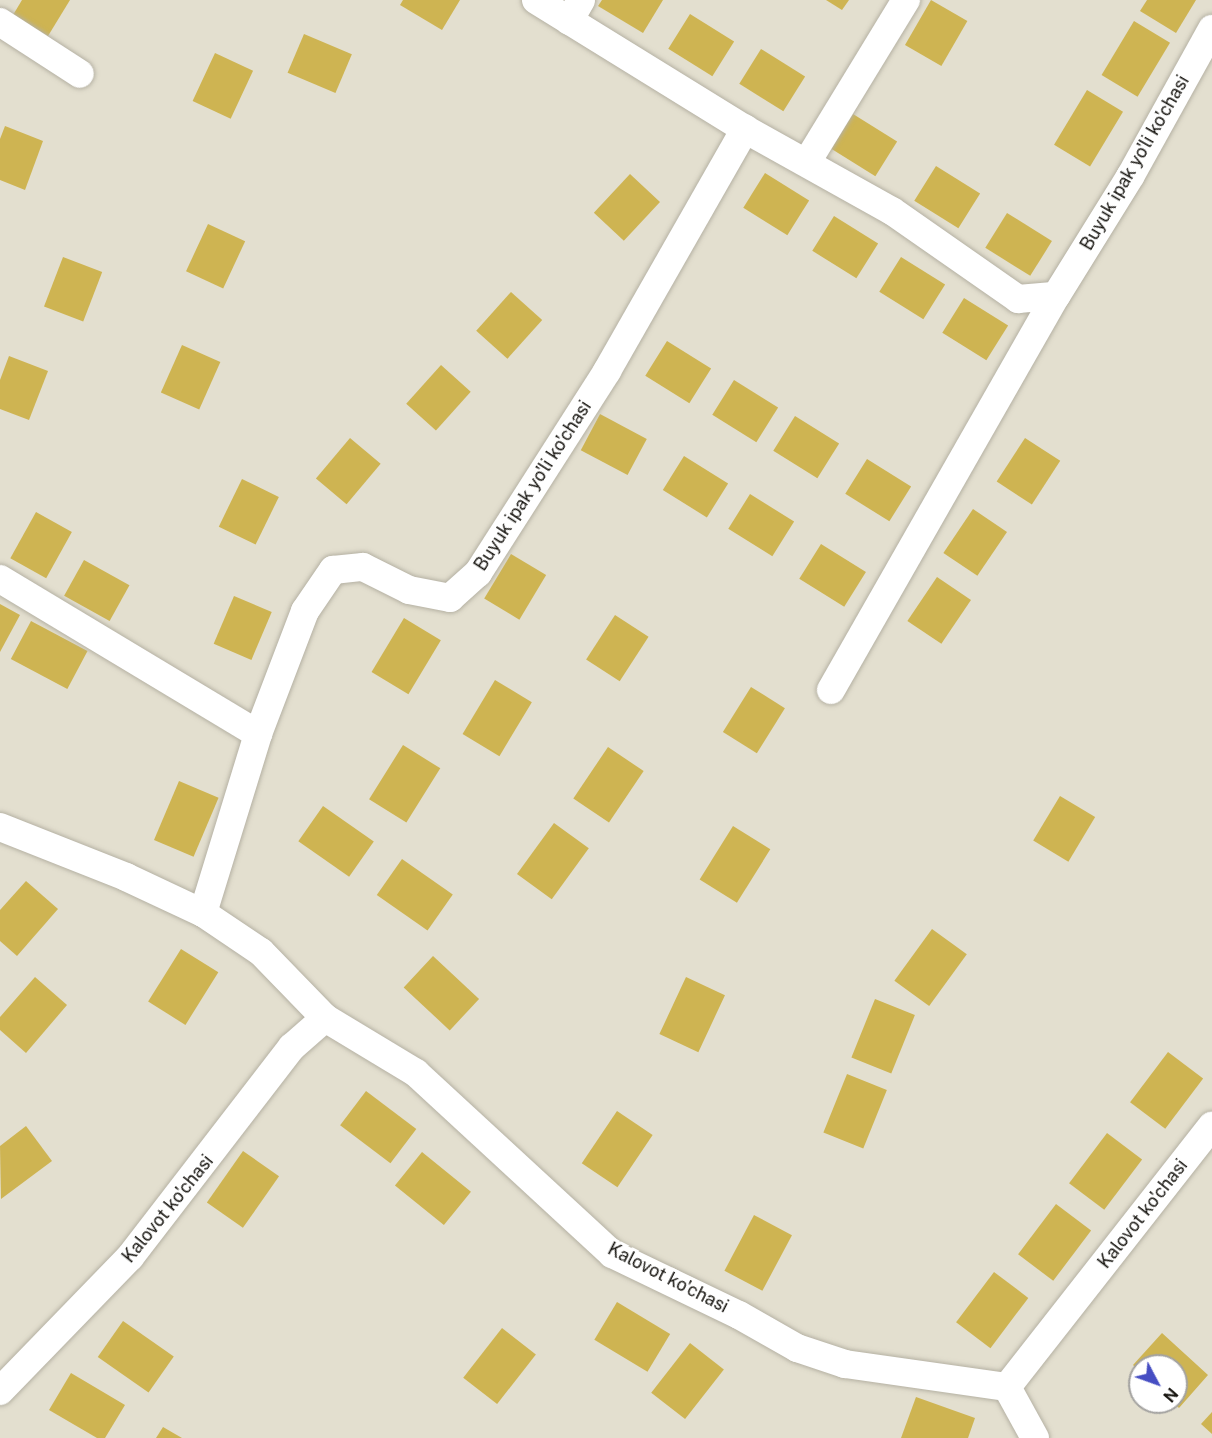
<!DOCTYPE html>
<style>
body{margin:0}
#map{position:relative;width:1212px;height:1438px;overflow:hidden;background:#e3dfcf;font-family:"Public Sans",sans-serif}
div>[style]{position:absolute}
.building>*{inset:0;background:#ceb452;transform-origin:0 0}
.roads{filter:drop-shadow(0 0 2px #b5b1a3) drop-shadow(0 0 2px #b5b1a3)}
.minor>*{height:28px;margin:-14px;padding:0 14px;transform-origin:14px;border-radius:14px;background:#fff}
span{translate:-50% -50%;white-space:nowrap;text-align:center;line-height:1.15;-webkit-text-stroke:6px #fff;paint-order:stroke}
.street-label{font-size:18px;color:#181611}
.north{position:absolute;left:1128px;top:1354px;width:60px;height:60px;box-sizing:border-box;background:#fff;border:2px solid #a3a2a0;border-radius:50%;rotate:131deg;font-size:16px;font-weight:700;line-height:24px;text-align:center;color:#181611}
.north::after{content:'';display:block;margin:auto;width:21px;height:27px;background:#464ec3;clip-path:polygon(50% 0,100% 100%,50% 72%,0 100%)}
</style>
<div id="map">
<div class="building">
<div style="clip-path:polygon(22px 0,70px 0,48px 36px,13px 15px)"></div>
<div style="clip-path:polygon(403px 0,460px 0,442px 30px,400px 5px)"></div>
<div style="clip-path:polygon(602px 0,663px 0,643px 33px,598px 6px)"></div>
<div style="clip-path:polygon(826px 0,849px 0,842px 10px)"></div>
<div style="left:931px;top:0;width:42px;height:52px;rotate:30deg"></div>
<div style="clip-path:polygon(1147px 0,1196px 0,1176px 33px,1140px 11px)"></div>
<div style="left:690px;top:14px;width:52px;height:41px;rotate:32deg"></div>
<div style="left:1134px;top:21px;width:42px;height:63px;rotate:31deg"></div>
<div style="left:304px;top:34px;width:52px;height:42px;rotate:23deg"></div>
<div style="left:761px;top:49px;width:52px;height:41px;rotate:32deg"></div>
<div style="left:215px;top:53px;width:42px;height:53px;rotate:25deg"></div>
<div style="left:1087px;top:90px;width:42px;height:64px;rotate:31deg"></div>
<div style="left:853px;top:114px;width:52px;height:41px;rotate:32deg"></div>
<div style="clip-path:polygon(5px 126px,43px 141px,25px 190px,0 180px,0 139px)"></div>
<div style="left:936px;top:166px;width:52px;height:41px;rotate:32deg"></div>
<div style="left:765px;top:173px;width:52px;height:41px;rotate:32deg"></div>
<div style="left:630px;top:174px;width:41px;height:53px;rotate:43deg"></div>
<div style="left:1007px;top:213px;width:53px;height:41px;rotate:32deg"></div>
<div style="left:834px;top:216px;width:52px;height:41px;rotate:32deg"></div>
<div style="left:208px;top:224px;width:41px;height:52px;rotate:25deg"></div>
<div style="left:63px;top:257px;width:42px;height:53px;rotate:21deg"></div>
<div style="left:901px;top:257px;width:52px;height:41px;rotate:32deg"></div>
<div style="left:511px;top:292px;width:42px;height:52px;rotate:42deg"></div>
<div style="left:964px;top:298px;width:52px;height:41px;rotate:32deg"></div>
<div style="left:667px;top:341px;width:52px;height:41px;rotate:32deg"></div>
<div style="left:182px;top:345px;width:42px;height:52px;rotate:24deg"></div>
<div style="clip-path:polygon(9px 356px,48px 371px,29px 420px,0 409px,0 380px)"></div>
<div style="left:441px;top:365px;width:40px;height:52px;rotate:42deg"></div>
<div style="left:734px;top:380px;width:52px;height:41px;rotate:32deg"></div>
<div style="left:600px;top:414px;width:53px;height:41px;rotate:28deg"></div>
<div style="left:795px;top:416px;width:52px;height:41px;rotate:32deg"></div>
<div style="left:350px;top:438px;width:40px;height:53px;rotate:40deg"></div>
<div style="left:1025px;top:438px;width:42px;height:52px;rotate:33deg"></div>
<div style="left:684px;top:456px;width:52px;height:40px;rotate:32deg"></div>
<div style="left:867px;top:459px;width:52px;height:41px;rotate:32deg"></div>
<div style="left:242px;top:479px;width:41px;height:53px;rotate:26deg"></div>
<div style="left:750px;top:494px;width:52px;height:41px;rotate:32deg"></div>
<div style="left:973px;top:509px;width:41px;height:53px;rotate:34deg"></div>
<div style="left:36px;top:512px;width:41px;height:53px;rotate:29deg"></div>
<div style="left:821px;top:544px;width:53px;height:41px;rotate:32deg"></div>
<div style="left:511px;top:554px;width:41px;height:52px;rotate:31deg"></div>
<div style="left:84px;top:560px;width:52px;height:41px;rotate:29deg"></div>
<div style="left:937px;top:577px;width:41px;height:53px;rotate:34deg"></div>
<div style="left:234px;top:596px;width:41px;height:52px;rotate:23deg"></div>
<div style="clip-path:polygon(0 604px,20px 615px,0 652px)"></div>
<div style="left:615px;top:615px;width:40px;height:53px;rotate:33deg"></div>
<div style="left:404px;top:618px;width:43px;height:63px;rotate:31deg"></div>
<div style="left:31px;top:621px;width:64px;height:43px;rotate:28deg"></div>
<div style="left:495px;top:680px;width:43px;height:63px;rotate:31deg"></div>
<div style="left:751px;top:687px;width:40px;height:53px;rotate:32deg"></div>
<div style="left:403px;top:745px;width:44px;height:64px;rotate:32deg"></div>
<div style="left:608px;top:747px;width:43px;height:62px;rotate:34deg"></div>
<div style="left:179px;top:781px;width:43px;height:64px;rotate:23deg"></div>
<div style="left:1060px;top:796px;width:41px;height:52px;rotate:31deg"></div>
<div style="left:323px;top:806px;width:62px;height:43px;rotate:35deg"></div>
<div style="left:554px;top:823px;width:43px;height:63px;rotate:36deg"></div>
<div style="left:733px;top:826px;width:44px;height:63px;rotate:32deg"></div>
<div style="left:402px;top:859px;width:62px;height:44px;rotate:35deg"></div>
<div style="clip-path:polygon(26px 881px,58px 909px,17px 956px,0 941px,0 910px)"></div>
<div style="left:932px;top:929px;width:43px;height:64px;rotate:36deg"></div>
<div style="left:181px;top:949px;width:44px;height:62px;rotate:32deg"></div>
<div style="left:433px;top:956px;width:63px;height:43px;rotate:43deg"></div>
<div style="clip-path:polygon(35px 977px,67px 1005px,26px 1053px,0 1030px,0 1017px)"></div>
<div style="left:686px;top:977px;width:43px;height:63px;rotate:25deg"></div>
<div style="left:875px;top:999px;width:43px;height:63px;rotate:22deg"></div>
<div style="left:1168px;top:1052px;width:44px;height:63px;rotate:37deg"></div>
<div style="left:847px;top:1074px;width:43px;height:63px;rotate:22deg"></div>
<div style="left:366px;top:1091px;width:63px;height:43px;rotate:37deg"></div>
<div style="left:617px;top:1111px;width:43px;height:63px;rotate:34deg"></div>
<div style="clip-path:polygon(26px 1126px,52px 1161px,1px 1199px,0 1146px)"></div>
<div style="left:1107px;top:1133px;width:44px;height:63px;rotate:37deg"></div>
<div style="left:243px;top:1151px;width:44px;height:63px;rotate:35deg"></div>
<div style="left:422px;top:1152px;width:63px;height:43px;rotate:39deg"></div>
<div style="left:1056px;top:1204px;width:44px;height:63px;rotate:37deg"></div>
<div style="left:754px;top:1215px;width:43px;height:63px;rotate:28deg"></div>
<div style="left:994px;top:1272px;width:43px;height:63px;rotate:37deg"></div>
<div style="left:617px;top:1302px;width:62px;height:44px;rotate:31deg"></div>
<div style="left:123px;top:1321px;width:62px;height:44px;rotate:35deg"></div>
<div style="left:502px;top:1328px;width:43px;height:63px;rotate:38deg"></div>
<div style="clip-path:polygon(1162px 1333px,1208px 1375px,1179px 1408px,1173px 1402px,1176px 1402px,1176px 1366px,1140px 1366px,1140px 1372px,1133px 1365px)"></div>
<div style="left:690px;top:1343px;width:43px;height:63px;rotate:38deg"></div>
<div style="clip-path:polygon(71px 1373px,125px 1405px,105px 1438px,97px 1438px,49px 1410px)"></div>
<div style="clip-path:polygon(916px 1397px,975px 1418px,968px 1438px,901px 1438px)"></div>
<div style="clip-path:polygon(1212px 1412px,1212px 1434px,1201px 1424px)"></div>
<div style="clip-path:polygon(163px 1427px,182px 1438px,156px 1438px)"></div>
</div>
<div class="roads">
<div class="minor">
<div style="left:536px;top:0;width:246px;rotate:31.7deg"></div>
<div style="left:745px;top:129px;width:168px;rotate:29.2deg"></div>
<div style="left:892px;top:211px;width:154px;rotate:34.9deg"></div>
<div style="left:1018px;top:299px;width:38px;rotate:-5deg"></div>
<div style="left:1056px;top:296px;width:142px;rotate:-58.2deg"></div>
<div style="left:1131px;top:175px;width:167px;rotate:-61deg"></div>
<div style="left:569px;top:21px;width:24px;rotate:-60deg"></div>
<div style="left:0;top:22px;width:95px;rotate:33deg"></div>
<div style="left:807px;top:162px;width:190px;rotate:-58.6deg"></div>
<div style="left:0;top:579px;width:301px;rotate:31deg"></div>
<div style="left:831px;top:690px;width:454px;rotate:-60.3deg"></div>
<div style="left:0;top:827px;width:136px;rotate:21.6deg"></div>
<div style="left:126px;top:877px;width:85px;rotate:25.1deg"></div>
<div style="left:203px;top:913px;width:70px;rotate:33.9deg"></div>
<div style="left:261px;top:952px;width:92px;rotate:45.9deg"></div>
<div style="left:325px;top:1018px;width:106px;rotate:31.1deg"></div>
<div style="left:416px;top:1073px;width:267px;rotate:42.7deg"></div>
<div style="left:612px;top:1254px;width:141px;rotate:25.7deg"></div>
<div style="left:739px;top:1315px;width:67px;rotate:29.6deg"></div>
<div style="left:797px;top:1348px;width:51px;rotate:18.4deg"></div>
<div style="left:845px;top:1364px;width:164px;rotate:8.1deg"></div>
<div style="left:203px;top:913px;width:187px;rotate:-72.9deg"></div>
<div style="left:258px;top:734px;width:132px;rotate:-69.1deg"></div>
<div style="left:305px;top:611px;width:50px;rotate:-55.7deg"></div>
<div style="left:333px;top:570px;width:30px;rotate:-6deg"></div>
<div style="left:363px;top:567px;width:51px;rotate:26.6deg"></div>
<div style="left:409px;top:590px;width:42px;rotate:11deg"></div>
<div style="left:450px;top:598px;width:38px;rotate:-42deg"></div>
<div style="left:478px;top:573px;width:240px;rotate:-57.4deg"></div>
<div style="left:607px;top:371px;width:279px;rotate:-60.3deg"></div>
<div style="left:0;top:1391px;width:187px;rotate:-45.9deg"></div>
<div style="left:130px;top:1257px;width:265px;rotate:-52.4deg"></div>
<div style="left:292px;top:1047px;width:44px;rotate:-41.3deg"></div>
<div style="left:1035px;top:1438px;width:58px;rotate:-118.8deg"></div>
<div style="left:1007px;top:1387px;width:332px;rotate:-51.9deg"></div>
</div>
</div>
<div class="street-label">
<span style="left:1135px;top:163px;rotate:-60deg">Buyuk ipak yo'li ko'chasi</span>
<span style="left:533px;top:486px;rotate:-57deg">Buyuk ipak yo'li ko'chasi</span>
<span style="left:168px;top:1209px;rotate:-51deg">Kalovot ko'chasi</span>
<span style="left:1143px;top:1214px;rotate:-52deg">Kalovot ko'chasi</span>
<span style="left:668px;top:1278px;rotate:27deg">Kalovot ko'chasi</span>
</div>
<div class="north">N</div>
</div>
